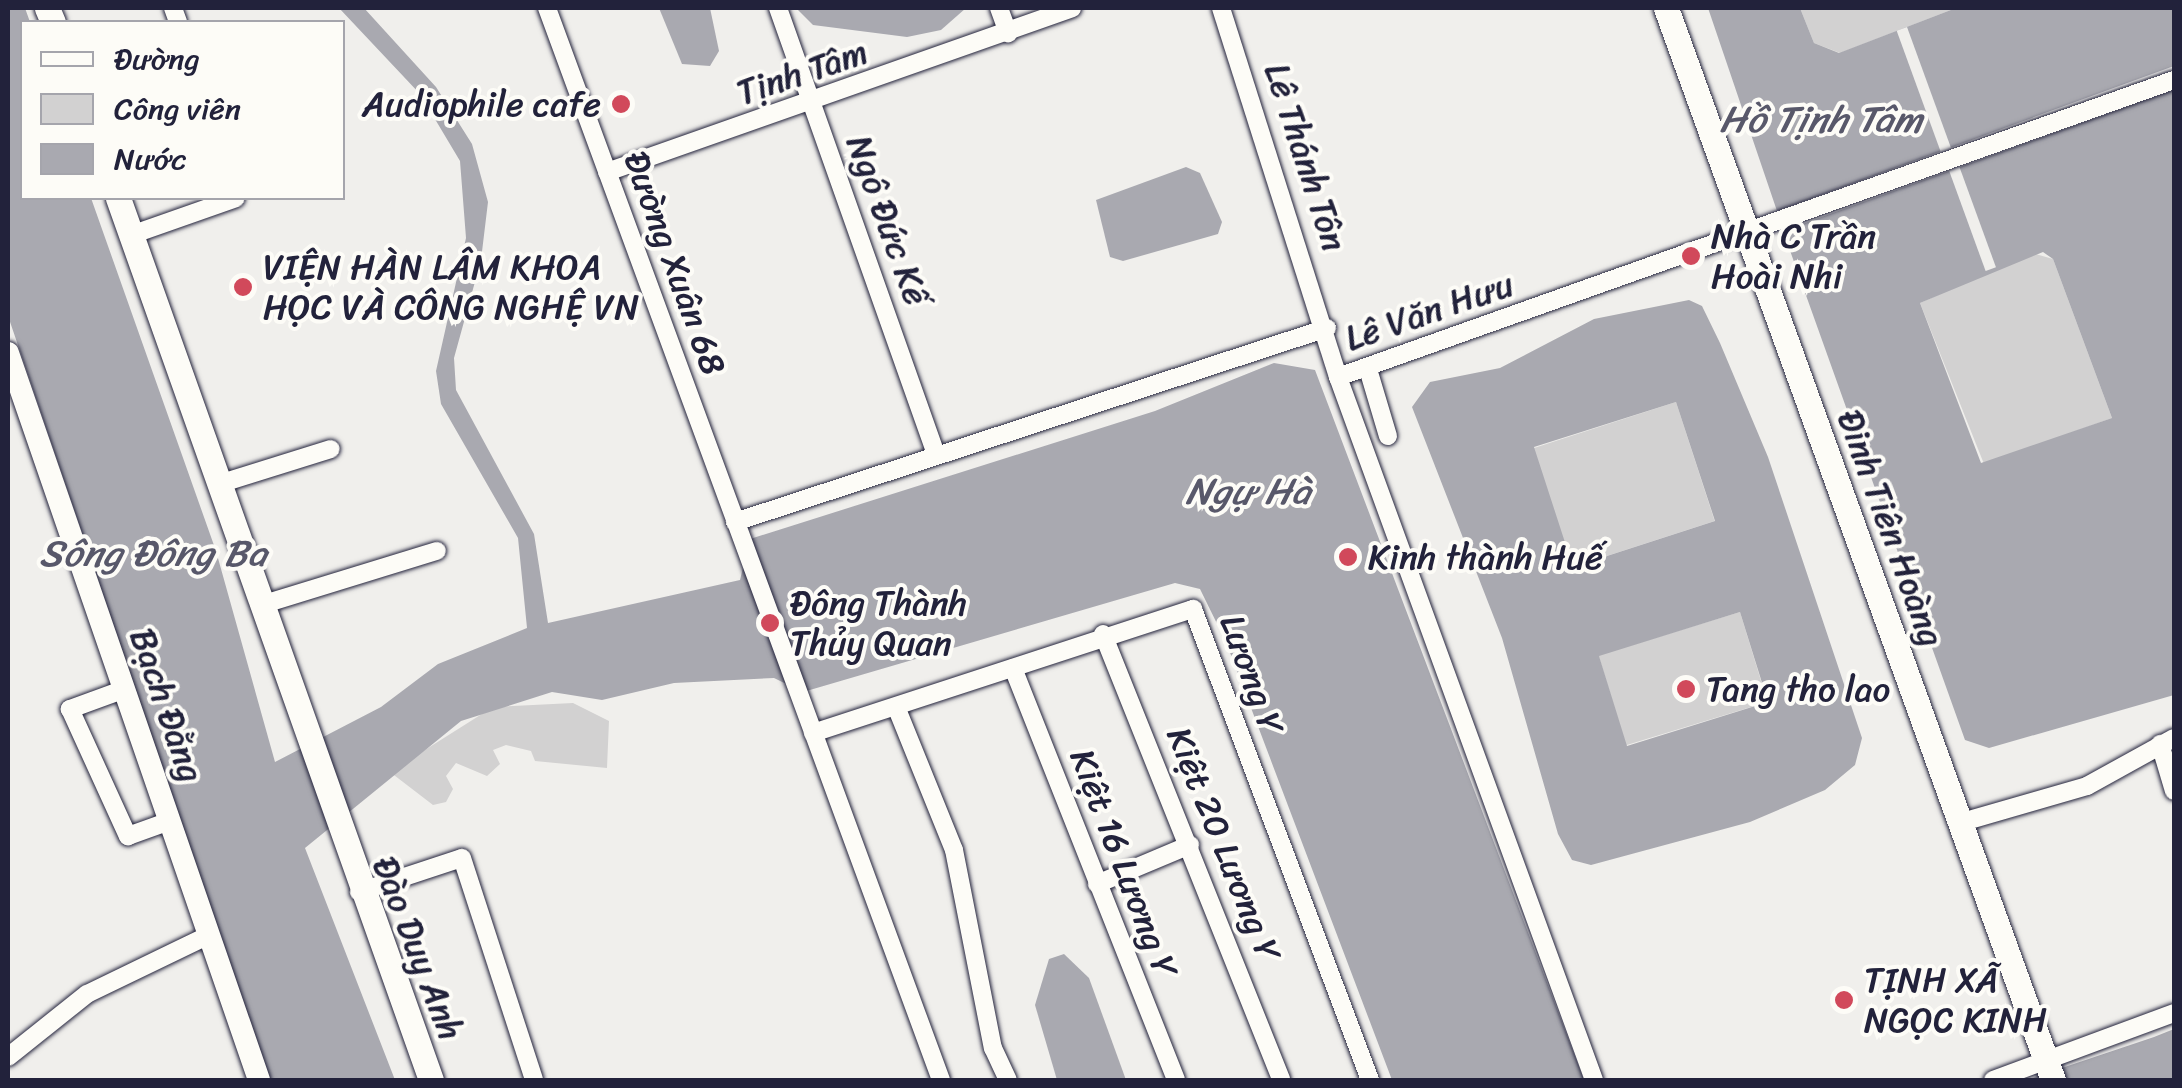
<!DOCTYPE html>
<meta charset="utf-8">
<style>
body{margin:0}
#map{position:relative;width:2182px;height:1088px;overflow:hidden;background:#f0efec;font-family:Sriracha,sans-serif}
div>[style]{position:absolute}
.green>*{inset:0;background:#d2d1d1;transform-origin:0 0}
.water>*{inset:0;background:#a9a9b0}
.pier>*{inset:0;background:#f0efec;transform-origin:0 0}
.roads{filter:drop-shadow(0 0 2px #22223b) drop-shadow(0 0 2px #22223b)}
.minor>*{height:18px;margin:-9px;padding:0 9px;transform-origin:9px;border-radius:9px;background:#fdfcf7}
.tertiary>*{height:22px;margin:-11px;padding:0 11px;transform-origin:11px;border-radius:11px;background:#fdfcf7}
.secondary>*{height:25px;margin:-12.5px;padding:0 12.5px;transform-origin:12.5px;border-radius:12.5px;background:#fdfcf7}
.dots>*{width:28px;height:28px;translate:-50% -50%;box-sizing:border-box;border:5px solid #fdfcf7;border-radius:50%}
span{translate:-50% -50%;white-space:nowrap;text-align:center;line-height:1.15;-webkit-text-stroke:8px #fdfcf7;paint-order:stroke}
.street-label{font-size:35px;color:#22223b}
.poi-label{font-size:35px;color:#22223b}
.right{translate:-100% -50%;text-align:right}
.left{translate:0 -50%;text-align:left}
.water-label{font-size:38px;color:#58586a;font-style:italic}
.frame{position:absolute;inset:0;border:10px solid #22223b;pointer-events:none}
.legend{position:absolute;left:20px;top:20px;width:325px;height:180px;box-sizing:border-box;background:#fdfcf7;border:2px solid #a5a5ac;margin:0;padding:12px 18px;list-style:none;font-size:30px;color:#22223b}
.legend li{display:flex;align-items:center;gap:20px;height:50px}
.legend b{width:50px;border:2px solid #a5a5ac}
</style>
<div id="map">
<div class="green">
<div style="clip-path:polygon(1800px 8px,1956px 8px,1840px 53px,1814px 43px)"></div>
<div style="clip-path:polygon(2032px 253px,2053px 259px,2112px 418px,1984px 464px,1920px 303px)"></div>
<div style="left:1676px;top:402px;width:125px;height:150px;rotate:72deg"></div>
<div style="left:1740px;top:612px;width:94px;height:148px;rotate:73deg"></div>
<div style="clip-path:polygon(573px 703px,609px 721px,607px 768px,535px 761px,531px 751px,506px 745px,493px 750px,500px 764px,487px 776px,456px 763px,446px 776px,453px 789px,446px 802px,433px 805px,390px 772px,493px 707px)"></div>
</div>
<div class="water">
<div style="clip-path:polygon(8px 8px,25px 8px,30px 22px,22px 22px,22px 198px,91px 198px,216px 551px,275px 762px,381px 707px,438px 664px,527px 628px,518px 538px,441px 404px,436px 371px,466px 238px,460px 161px,420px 94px,339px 8px,364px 8px,436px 87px,472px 144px,488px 202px,481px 260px,454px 358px,456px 390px,534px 534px,548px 623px,740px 580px,750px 539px,1155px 411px,1274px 363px,1315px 370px,1584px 1080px,1392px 1080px,1226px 642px,1200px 589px,1175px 583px,803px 692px,774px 678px,674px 683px,602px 700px,552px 692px,461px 721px,305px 848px,395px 1080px,269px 1080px,8px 316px)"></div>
<div style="clip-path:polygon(659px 8px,710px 8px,719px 51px,710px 66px,682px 64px)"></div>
<div style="clip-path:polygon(796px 8px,966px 8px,941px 30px,907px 37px,813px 25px)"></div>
<div style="clip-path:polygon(1708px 8px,1800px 8px,1814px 43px,1839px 53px,1956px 8px,2174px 8px,2174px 66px,1777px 211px)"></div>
<div style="clip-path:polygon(evenodd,2173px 90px,2174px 695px,1989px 748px,1965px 740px,1783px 231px,2173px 90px,2043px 252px,2053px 259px,2112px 418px,1981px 463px,1920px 303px,2043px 252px)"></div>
<div style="clip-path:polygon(1186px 167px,1200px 173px,1222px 222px,1218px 234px,1123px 261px,1110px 257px,1096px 200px)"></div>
<div style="clip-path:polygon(evenodd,1689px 300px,1702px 306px,1720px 343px,1768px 457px,1862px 738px,1855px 765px,1825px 790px,1750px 822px,1591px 865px,1572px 860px,1558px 834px,1502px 638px,1412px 407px,1430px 382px,1500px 368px,1594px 319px,1689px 300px,1676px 402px,1715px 521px,1573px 567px,1534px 447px,1676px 402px,1689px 300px,1740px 612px,1768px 702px,1627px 746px,1599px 656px,1740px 612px)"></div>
<div style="clip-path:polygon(1064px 954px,1089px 978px,1126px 1080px,1057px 1080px,1035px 1005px,1049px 959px)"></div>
<div style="clip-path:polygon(2174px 1029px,2174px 1080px,2026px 1080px,2154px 1037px)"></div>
</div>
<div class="pier">
<div style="left:1907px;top:27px;width:133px;height:11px;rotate:70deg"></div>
<div style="left:1958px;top:163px;width:111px;height:11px;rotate:70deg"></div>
</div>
<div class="roads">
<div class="minor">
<div style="left:173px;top:8px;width:15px;rotate:70deg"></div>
<div style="left:547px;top:8px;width:1142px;rotate:69.82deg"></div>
<div style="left:778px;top:8px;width:472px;rotate:70.5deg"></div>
<div style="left:999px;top:8px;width:27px;rotate:70deg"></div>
<div style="left:1221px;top:8px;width:387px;rotate:72.4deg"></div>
<div style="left:1338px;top:377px;width:748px;rotate:69.99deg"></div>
<div style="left:607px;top:172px;width:493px;rotate:-19.4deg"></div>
<div style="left:131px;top:235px;width:111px;rotate:-19.4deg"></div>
<div style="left:1368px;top:369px;width:70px;rotate:73.4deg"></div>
<div style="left:1338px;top:377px;width:887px;rotate:-19.56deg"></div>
<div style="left:219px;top:484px;width:117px;rotate:-17.4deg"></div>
<div style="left:735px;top:522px;width:623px;rotate:-18.14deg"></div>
<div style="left:261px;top:605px;width:184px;rotate:-17.1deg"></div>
<div style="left:1103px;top:634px;width:480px;rotate:68.2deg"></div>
<div style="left:1013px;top:668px;width:443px;rotate:68.4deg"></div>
<div style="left:125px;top:689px;width:59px;rotate:160deg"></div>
<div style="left:70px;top:709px;width:140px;rotate:65.5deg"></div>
<div style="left:128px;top:836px;width:45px;rotate:-19.7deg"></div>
<div style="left:897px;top:709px;width:152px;rotate:68deg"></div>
<div style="left:954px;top:850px;width:202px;rotate:78.9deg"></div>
<div style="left:993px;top:1048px;width:35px;rotate:65deg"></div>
<div style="left:813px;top:733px;width:400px;rotate:-18.1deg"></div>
<div style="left:1193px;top:609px;width:503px;rotate:69.4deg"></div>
<div style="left:2160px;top:744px;width:49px;rotate:73.4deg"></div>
<div style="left:1959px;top:823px;width:133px;rotate:-16.1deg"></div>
<div style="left:2087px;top:786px;width:99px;rotate:-28.9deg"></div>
<div style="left:1097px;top:884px;width:101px;rotate:-22.8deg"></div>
<div style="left:359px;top:892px;width:108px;rotate:-18.3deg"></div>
<div style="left:462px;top:858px;width:233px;rotate:72deg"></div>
<div style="left:8px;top:1057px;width:101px;rotate:-38.6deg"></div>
<div style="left:87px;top:994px;width:136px;rotate:-25.8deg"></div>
<div style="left:1993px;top:1080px;width:193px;rotate:-20.3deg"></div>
</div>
<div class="tertiary">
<div style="left:8px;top:353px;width:769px;rotate:70.95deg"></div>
</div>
<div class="secondary">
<div style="left:47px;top:8px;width:15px;rotate:67deg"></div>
<div style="left:1666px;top:8px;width:1140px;rotate:70.15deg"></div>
<div style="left:118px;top:198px;width:936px;rotate:70.46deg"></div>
</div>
</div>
<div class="dots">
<div style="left:621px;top:104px;background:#d1495b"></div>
<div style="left:1691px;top:256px;background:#d1495b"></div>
<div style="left:243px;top:287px;background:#d1495b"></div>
<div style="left:1348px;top:557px;background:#d1495b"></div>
<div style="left:770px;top:623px;background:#d1495b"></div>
<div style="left:1686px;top:689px;background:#d1495b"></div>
<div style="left:1844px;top:1000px;background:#d1495b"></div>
</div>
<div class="street-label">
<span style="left:802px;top:72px;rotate:-19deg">Tịnh Tâm</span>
<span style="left:1306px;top:157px;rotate:72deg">Lê Thánh Tôn</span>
<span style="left:888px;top:220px;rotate:70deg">Ngô Đức Kế</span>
<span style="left:675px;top:263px;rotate:70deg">Đường Xuân 68</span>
<span style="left:1429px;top:311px;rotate:-19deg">Lê Văn Hưu</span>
<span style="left:1891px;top:528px;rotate:70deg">Đinh Tiên Hoàng</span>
<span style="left:1252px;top:674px;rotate:70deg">Lương Y</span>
<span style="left:167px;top:705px;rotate:71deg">Bạch Đằng</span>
<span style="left:1224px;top:844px;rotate:68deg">Kiệt 20 Lương Y</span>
<span style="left:1124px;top:863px;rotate:69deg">Kiệt 16 Lương Y</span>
<span style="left:418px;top:948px;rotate:69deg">Đào Duy Anh</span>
</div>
<div class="poi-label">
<span class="right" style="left:601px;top:104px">Audiophile cafe</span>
<span class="left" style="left:1711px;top:256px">Nhà C Trần<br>Hoài Nhi</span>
<span class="left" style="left:263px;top:287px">VIỆN HÀN LÂM KHOA<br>HỌC VÀ CÔNG NGHỆ VN</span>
<span class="left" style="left:1368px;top:557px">Kinh thành Huế</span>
<span class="left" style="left:790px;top:623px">Đông Thành<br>Thủy Quan</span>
<span class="left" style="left:1706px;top:689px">Tang tho lao</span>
<span class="left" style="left:1864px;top:1000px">TỊNH XÃ<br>NGỌC KINH</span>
</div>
<div class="water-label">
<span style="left:1821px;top:120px">Hồ Tịnh Tâm</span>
<span style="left:1248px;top:492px">Ngự Hà</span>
<span style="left:153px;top:554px">Sông Đông Ba</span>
</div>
<div class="frame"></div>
<ul class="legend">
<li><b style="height:12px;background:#fdfcf7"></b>Đường</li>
<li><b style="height:28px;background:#d2d1d1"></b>Công viên</li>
<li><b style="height:28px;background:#a9a9b0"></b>Nước</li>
</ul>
</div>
